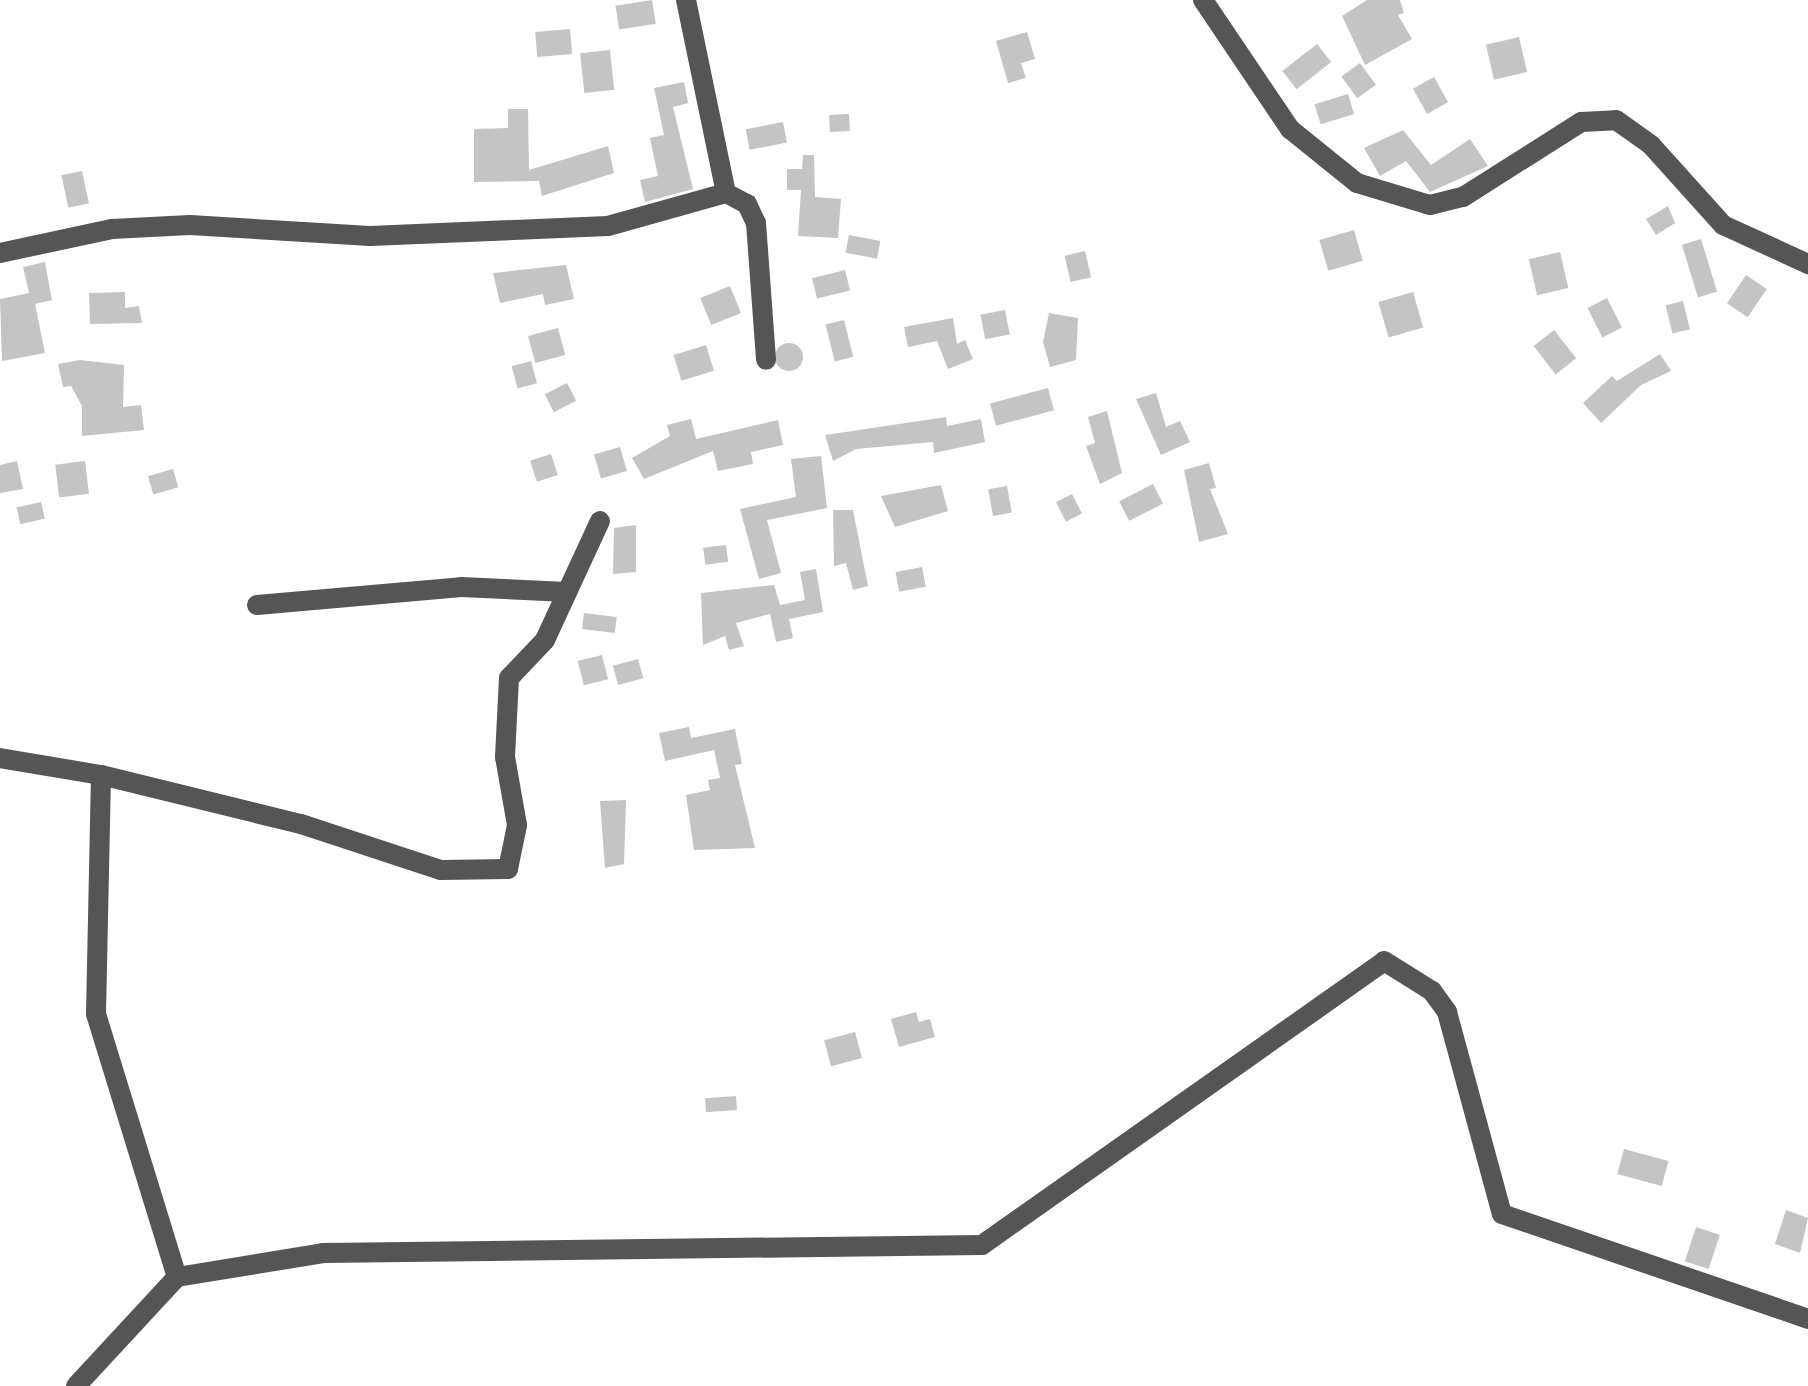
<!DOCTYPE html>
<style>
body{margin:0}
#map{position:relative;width:1808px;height:1386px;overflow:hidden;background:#fff;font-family:Karla,sans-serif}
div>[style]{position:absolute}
.building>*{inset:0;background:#c4c4c4;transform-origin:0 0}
.round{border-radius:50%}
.minor>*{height:20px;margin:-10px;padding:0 10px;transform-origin:10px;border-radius:10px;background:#555}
span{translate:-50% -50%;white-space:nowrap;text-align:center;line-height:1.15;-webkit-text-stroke:6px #fff;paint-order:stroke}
</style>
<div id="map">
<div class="building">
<div style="left:652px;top:0;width:24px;height:37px;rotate:81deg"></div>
<div style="clip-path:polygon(1367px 0,1400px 0,1404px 13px,1398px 15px,1412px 39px,1365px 65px,1342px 16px)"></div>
<div style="left:570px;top:29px;width:25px;height:35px;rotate:85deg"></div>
<div style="clip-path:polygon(1027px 32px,1035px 59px,1021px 63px,1026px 78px,1008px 83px,996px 41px)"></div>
<div style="left:1519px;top:37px;width:36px;height:34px;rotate:77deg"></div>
<div style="left:1317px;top:44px;width:23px;height:44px;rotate:52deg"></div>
<div style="left:610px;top:50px;width:40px;height:30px;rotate:84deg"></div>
<div style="left:1360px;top:63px;width:27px;height:23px;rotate:54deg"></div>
<div style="left:1434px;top:77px;width:29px;height:24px;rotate:61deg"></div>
<div style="clip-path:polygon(684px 82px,688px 103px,673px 107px,693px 189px,645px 202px,640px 180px,658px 176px,650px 138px,664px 135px,654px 88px)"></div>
<div style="left:1348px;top:94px;width:21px;height:35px;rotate:73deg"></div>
<div style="clip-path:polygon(508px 109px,528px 109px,529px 170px,608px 146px,614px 173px,542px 196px,539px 181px,474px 182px,474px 129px,508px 128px)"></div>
<div style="left:849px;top:114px;width:17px;height:20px;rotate:87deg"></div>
<div style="left:783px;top:122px;width:21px;height:38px;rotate:79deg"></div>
<div style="clip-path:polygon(1403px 130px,1431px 165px,1470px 139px,1488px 166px,1430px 192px,1406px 161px,1380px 176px,1364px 148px)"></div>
<div style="clip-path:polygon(803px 155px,814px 155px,815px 197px,841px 199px,838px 238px,798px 236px,801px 190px,787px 190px,787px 169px,802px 169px)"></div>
<div style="left:82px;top:171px;width:33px;height:21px;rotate:78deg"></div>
<div style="clip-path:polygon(1668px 206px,1675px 223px,1656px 235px,1646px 219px)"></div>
<div style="left:1354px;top:230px;width:32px;height:36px;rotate:74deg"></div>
<div style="left:849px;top:235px;width:32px;height:18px;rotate:11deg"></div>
<div style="left:1701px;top:239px;width:55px;height:20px;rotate:73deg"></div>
<div style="left:1085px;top:251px;width:27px;height:21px;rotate:77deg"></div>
<div style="left:1560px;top:252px;width:37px;height:32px;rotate:77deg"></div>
<div style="clip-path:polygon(45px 262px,52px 300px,35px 304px,45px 353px,2px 361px,0 299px,29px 293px,23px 267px)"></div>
<div style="clip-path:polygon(566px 265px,574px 299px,545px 305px,543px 294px,500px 303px,493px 273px)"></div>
<div style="left:845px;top:270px;width:21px;height:34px;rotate:76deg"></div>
<div style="left:1746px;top:275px;width:25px;height:34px;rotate:34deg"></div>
<div style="left:730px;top:286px;width:29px;height:32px;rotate:68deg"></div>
<div style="clip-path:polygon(125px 292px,125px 308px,139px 306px,142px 323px,90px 324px,89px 293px)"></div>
<div style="left:1413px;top:292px;width:37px;height:36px;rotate:74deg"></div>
<div style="left:1607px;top:298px;width:33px;height:22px;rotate:63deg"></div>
<div style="left:1683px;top:301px;width:29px;height:18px;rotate:76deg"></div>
<div style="left:1005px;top:310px;width:25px;height:25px;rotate:79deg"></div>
<div style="clip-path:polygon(1049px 313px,1078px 318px,1076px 360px,1050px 367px,1043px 342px)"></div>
<div style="clip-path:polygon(953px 318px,957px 344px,965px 340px,973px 359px,948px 369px,937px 341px,908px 347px,904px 327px)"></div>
<div style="left:844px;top:320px;width:38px;height:19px;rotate:76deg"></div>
<div style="left:558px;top:328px;width:28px;height:31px;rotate:75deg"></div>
<div style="left:1554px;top:330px;width:36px;height:26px;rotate:52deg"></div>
<div class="round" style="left:775px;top:343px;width:28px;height:28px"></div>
<div style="left:706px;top:345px;width:27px;height:34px;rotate:73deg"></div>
<div style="clip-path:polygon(1660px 354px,1671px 371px,1641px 385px,1601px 423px,1583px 403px,1612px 376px,1617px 381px)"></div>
<div style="clip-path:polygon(80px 360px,124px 365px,123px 407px,141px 405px,144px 430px,82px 436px,82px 406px,71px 386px,63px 387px,58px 364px)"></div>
<div style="left:531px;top:361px;width:23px;height:20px;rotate:75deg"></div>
<div style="left:567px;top:383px;width:20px;height:25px;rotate:63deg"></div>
<div style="left:1048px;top:388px;width:23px;height:60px;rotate:75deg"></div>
<div style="clip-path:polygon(1156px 393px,1166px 427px,1180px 421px,1190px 442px,1161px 455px,1136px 399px)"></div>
<div style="clip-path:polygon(1107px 411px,1122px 473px,1100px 484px,1086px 446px,1095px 443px,1088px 417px)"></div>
<div style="clip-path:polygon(946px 417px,947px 426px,981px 419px,985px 442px,934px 453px,933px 442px,856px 449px,833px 461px,825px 435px)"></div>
<div style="clip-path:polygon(691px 419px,696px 439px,778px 420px,783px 445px,751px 452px,753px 464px,718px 471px,713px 451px,644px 479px,632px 458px,670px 436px,667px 425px)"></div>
<div style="left:620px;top:447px;width:25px;height:27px;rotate:74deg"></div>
<div style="left:551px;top:454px;width:22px;height:22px;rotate:72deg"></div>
<div style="clip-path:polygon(821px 456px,827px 508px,767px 520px,781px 573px,759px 579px,740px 509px,796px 497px,791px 459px)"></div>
<div style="clip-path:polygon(17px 461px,23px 489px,0 493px,0 465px)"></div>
<div style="left:85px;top:461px;width:33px;height:30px;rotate:83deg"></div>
<div style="clip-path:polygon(1209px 463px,1216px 488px,1210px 489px,1228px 534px,1199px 542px,1184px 470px)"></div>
<div style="left:173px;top:469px;width:19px;height:26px;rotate:74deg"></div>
<div style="left:1153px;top:484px;width:22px;height:38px;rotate:63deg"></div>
<div style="clip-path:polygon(941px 485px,948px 511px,895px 527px,881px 496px)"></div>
<div style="left:1007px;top:486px;width:27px;height:19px;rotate:80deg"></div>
<div style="left:1072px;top:494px;width:22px;height:18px;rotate:63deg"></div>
<div style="left:41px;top:502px;width:17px;height:25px;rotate:77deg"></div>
<div style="clip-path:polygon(833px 510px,853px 510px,868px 586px,853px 590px,846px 563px,834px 566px)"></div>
<div style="clip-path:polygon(636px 525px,636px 572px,613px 574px,614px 528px)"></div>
<div style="left:726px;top:545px;width:17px;height:23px;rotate:83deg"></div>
<div style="left:922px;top:567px;width:20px;height:27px;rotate:79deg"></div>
<div style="clip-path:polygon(816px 569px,823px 612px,789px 619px,793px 638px,776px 642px,770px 614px,736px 623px,744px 646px,729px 650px,725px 636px,703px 645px,701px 593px,774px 585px,780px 605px,805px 600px,800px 572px)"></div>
<div style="left:584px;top:613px;width:33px;height:16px;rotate:7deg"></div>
<div style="left:602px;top:655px;width:25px;height:25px;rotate:76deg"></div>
<div style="left:638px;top:659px;width:20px;height:26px;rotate:75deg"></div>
<div style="clip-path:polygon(689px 727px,691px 738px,735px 729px,742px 764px,735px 765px,755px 848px,694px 850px,686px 795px,710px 790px,708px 780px,720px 778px,714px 750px,665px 761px,659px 733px)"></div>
<div style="clip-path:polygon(626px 800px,624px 864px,605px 868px,600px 801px)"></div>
<div style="clip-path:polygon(916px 1012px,919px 1022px,930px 1019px,935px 1037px,899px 1047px,891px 1019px)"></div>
<div style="left:855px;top:1032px;width:27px;height:32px;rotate:75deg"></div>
<div style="left:736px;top:1096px;width:14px;height:31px;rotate:86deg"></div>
<div style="left:1624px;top:1149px;width:46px;height:26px;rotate:15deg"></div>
<div style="clip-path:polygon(1786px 1210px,1808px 1218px,1800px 1253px,1775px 1244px)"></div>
<div style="left:1696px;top:1227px;width:25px;height:36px;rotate:18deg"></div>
</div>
<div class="minor">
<div style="left:686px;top:0;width:197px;rotate:78.3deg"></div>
<div style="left:1203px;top:0;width:156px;rotate:56deg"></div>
<div style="left:1290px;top:129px;width:86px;rotate:38.9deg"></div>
<div style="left:1357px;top:183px;width:76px;rotate:16.8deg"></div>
<div style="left:1430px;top:205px;width:34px;rotate:-14deg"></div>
<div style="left:1463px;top:197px;width:140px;rotate:-32.4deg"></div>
<div style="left:1581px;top:122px;width:35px;rotate:-3deg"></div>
<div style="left:1616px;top:120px;width:43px;rotate:35.5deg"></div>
<div style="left:1651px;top:145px;width:108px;rotate:48deg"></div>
<div style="left:1723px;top:225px;width:94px;rotate:24.6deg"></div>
<div style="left:0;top:253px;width:115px;rotate:-12.1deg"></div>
<div style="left:112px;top:229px;width:78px;rotate:-2.9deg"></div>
<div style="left:190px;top:225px;width:180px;rotate:3.5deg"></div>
<div style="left:370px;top:236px;width:238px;rotate:-2.4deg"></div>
<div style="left:608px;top:226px;width:123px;rotate:-15.6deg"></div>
<div style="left:726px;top:193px;width:24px;rotate:28deg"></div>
<div style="left:747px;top:204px;width:21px;rotate:65deg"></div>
<div style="left:756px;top:223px;width:137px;rotate:85.8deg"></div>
<div style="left:257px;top:605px;width:205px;rotate:-5deg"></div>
<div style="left:461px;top:587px;width:106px;rotate:2.7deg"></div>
<div style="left:0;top:758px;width:102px;rotate:9.6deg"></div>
<div style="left:101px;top:775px;width:239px;rotate:91.2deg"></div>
<div style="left:96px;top:1014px;width:275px;rotate:72.9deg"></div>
<div style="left:177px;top:1277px;width:148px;rotate:-9.3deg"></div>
<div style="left:323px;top:1253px;width:659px;rotate:-0.7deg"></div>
<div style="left:982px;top:1245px;width:492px;rotate:-35.2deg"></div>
<div style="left:1384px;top:961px;width:57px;rotate:32deg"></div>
<div style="left:1432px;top:991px;width:26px;rotate:54deg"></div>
<div style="left:1447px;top:1012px;width:209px;rotate:74.8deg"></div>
<div style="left:1502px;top:1214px;width:324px;rotate:18.9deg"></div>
<div style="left:101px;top:775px;width:206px;rotate:13.8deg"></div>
<div style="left:301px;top:824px;width:147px;rotate:18.2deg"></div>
<div style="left:441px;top:870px;width:67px;rotate:-0.9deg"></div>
<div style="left:508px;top:869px;width:45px;rotate:-78.4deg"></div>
<div style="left:517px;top:825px;width:69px;rotate:-100deg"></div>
<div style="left:505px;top:757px;width:79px;rotate:-87.1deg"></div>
<div style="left:509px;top:678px;width:52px;rotate:-46.5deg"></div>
<div style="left:545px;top:640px;width:131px;rotate:-65.2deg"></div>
<div style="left:76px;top:1386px;width:149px;rotate:-47.2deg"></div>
</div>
</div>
